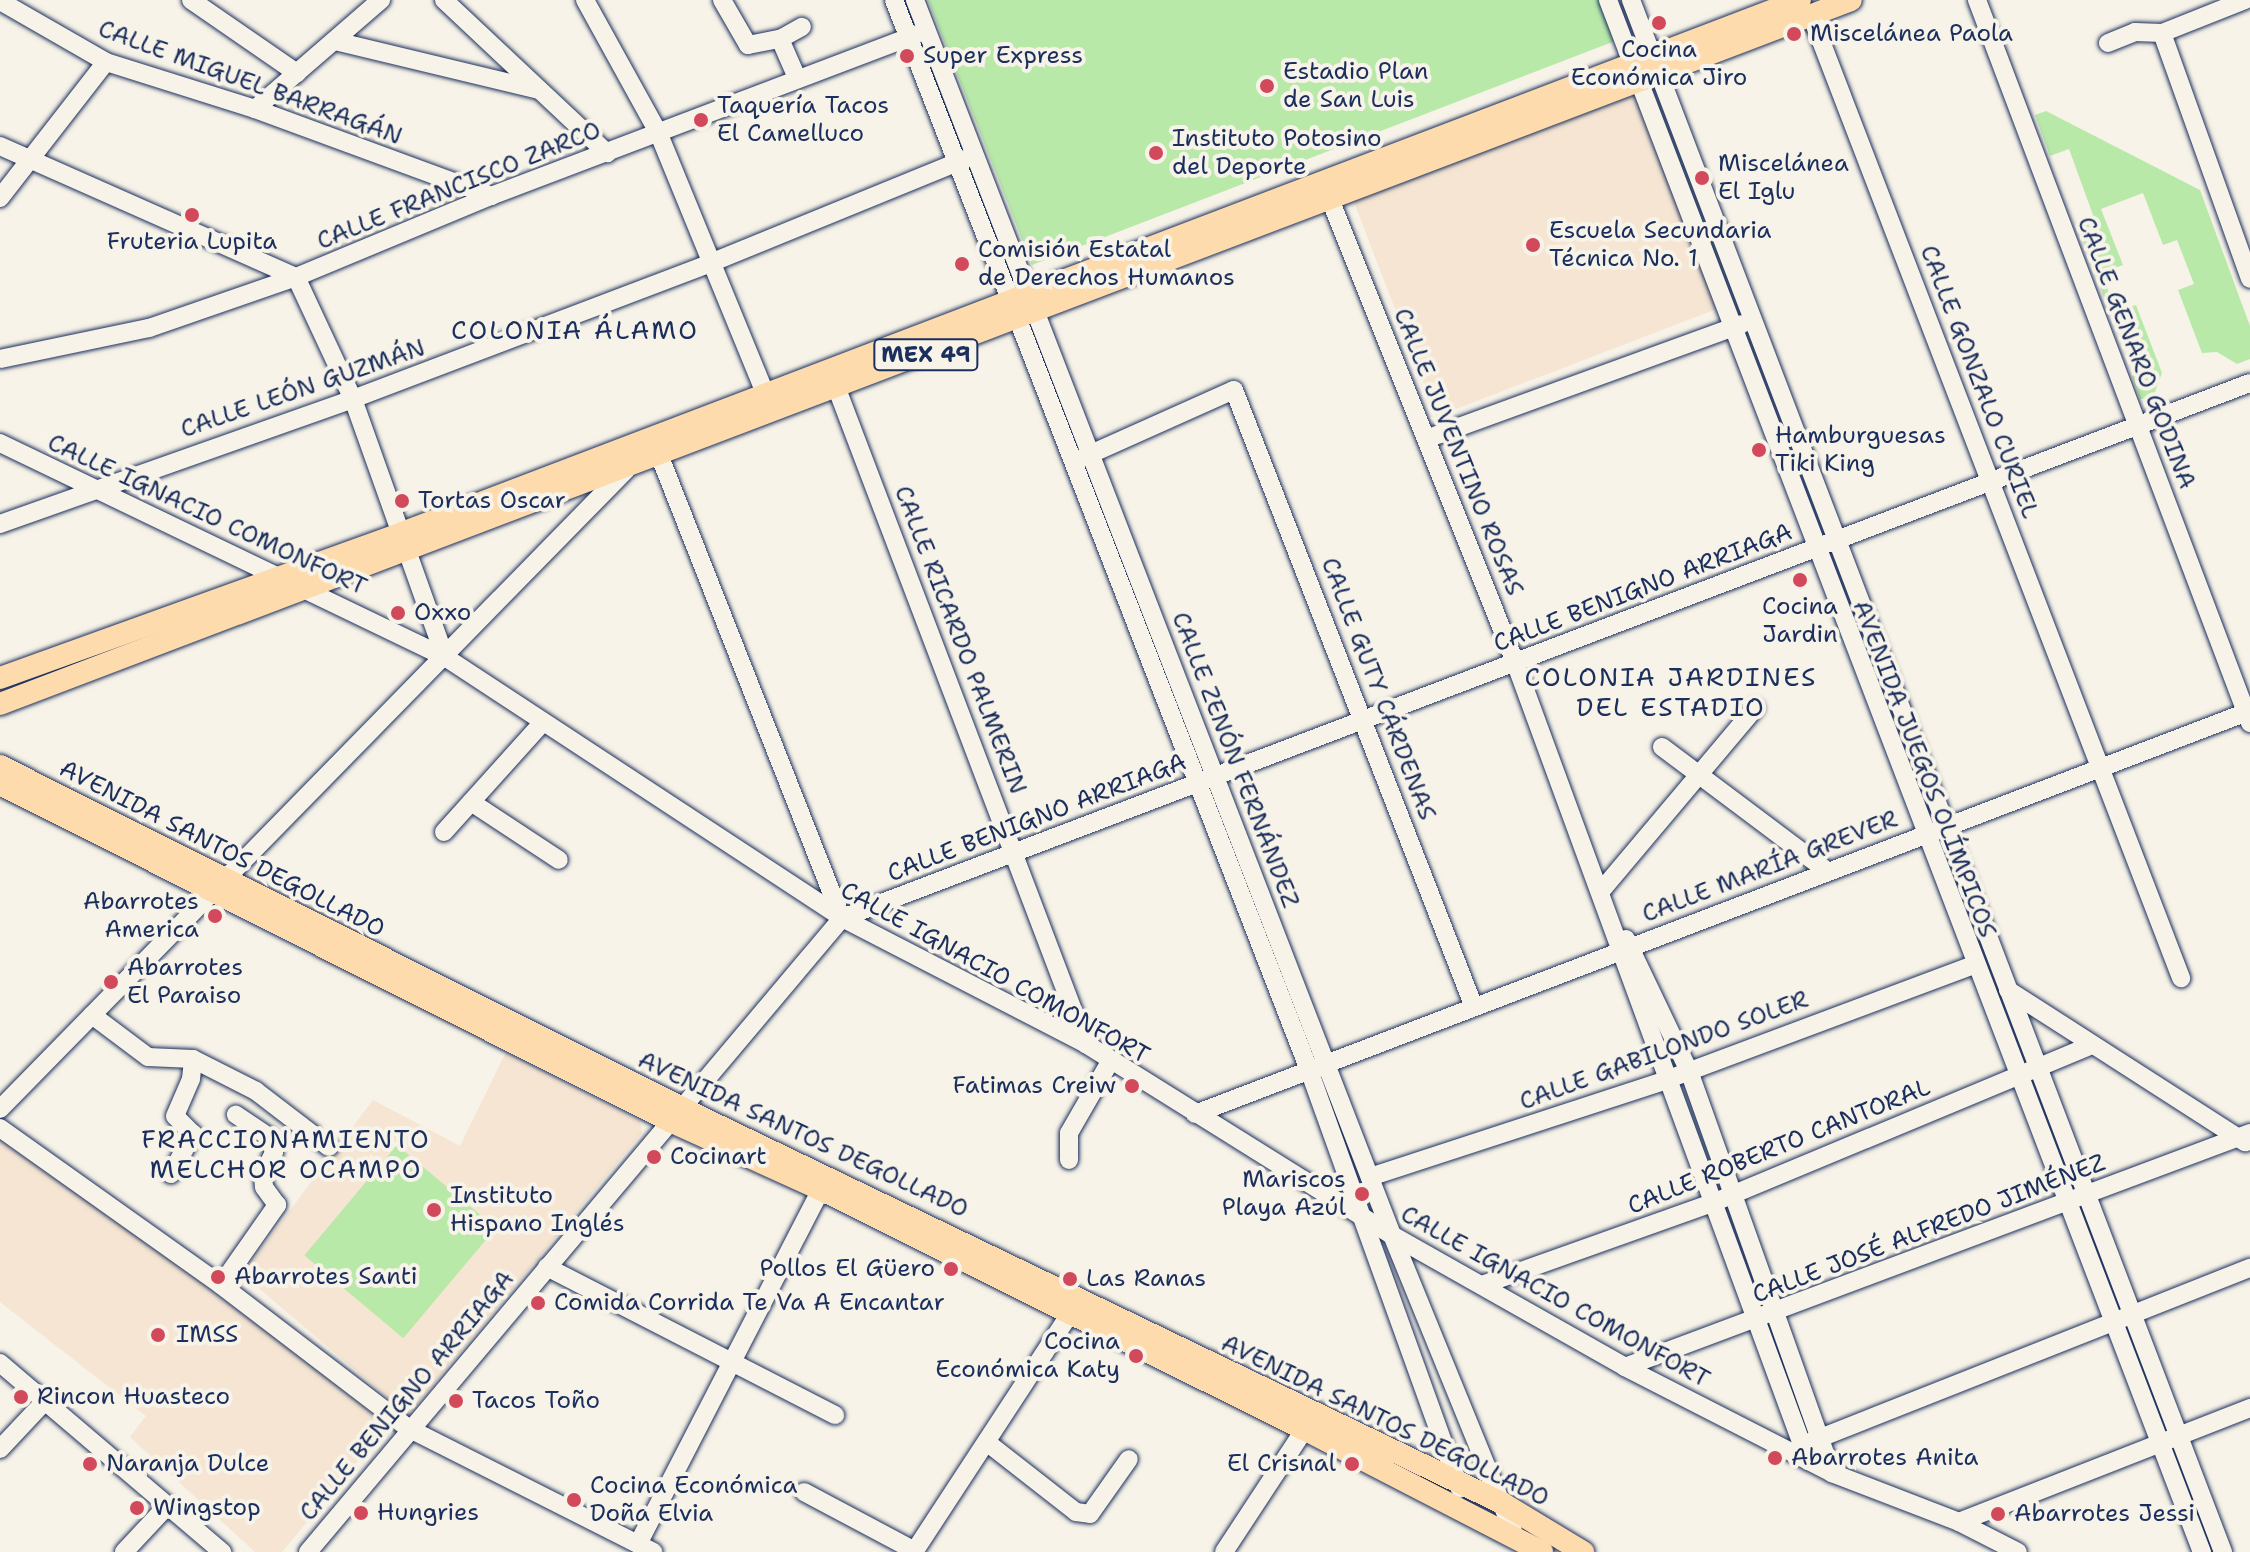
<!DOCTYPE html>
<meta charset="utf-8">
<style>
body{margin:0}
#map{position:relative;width:2250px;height:1552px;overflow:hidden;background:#f7f3e8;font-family:"Shantell Sans",sans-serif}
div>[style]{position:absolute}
.built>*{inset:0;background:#f5e5d2;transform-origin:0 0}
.green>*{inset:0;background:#b8e9a9;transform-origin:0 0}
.roads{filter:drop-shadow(0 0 2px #1b2f5e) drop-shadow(0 0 2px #1b2f5e)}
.minor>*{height:18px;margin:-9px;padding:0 9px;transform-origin:9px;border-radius:9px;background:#f7f3e8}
.major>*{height:22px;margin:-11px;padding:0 11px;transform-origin:11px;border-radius:11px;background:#fedbac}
.dots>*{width:22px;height:22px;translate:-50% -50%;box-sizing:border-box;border:4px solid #f7f3e8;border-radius:50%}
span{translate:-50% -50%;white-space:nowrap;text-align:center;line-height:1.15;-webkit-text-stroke:8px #f7f3e8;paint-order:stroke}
.shield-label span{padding:2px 6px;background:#f7f3e8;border:2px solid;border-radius:6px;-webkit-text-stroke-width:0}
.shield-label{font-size:22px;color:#1b2f5e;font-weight:700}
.poi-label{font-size:24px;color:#1b2f5e}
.left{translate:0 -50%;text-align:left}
.right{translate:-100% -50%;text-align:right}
.street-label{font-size:24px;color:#1b2f5e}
.neighbourhood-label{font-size:26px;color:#1b2f5e;letter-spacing:2px}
</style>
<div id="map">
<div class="built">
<div style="left:1637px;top:91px;width:232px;height:304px;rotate:69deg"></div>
<div style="clip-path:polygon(506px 1052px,640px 1121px,642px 1133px,408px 1415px,242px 1274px,373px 1100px,460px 1146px)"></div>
<div style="clip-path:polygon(0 1134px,390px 1422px,282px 1552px,255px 1552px,130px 1437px,146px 1416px,0 1302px)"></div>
</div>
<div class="green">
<div style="clip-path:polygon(928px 0,1600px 0,1615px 41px,1032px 265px)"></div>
<div style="clip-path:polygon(2046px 111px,2200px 190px,2250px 326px,2250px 359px,2237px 364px,2217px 352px,2202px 353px,2178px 290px,2194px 284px,2177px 240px,2163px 245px,2143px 193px,2101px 209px,2123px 265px,2107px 271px,2108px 292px,2122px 310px,2136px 305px,2162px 373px,2153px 397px,2140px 399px,2132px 376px,2143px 369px,2126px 323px,2115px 327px,2076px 222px,2093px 215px,2069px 149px,2050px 156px,2035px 115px)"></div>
<div style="left:397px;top:1145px;width:129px;height:144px;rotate:40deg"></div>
</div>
<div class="roads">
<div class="minor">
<div style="left:191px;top:0;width:129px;rotate:34.6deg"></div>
<div style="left:444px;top:0;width:224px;rotate:43.2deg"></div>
<div style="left:585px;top:0;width:151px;rotate:61.1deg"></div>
<div style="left:658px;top:132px;width:282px;rotate:67.7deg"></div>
<div style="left:722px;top:0;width:52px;rotate:60deg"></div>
<div style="left:748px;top:45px;width:33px;rotate:-11deg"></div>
<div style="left:780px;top:39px;width:25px;rotate:-29deg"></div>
<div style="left:894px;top:0;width:1148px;rotate:68.8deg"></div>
<div style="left:1309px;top:1070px;width:445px;rotate:70.2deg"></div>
<div style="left:915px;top:0;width:1324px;rotate:68.88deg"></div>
<div style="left:1392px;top:1235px;width:325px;rotate:67.8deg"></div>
<div style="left:1608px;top:0;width:1662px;rotate:69.06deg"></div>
<div style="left:1631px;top:0;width:1661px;rotate:69.12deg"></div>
<div style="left:1977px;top:0;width:773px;rotate:69.31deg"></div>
<div style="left:0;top:1px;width:122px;rotate:29.9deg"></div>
<div style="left:106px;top:62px;width:156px;rotate:17.5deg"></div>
<div style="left:255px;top:109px;width:252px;rotate:20.2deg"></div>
<div style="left:1811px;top:15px;width:1032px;rotate:68.98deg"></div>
<div style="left:2162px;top:33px;width:261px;rotate:70.3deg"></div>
<div style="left:780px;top:39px;width:43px;rotate:66.4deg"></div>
<div style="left:335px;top:41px;width:210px;rotate:13.5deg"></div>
<div style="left:2108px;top:43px;width:29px;rotate:-22deg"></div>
<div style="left:2135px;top:32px;width:27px;rotate:2deg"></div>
<div style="left:2162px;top:33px;width:89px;rotate:-21.7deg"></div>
<div style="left:255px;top:109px;width:167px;rotate:-40.9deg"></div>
<div style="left:0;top:146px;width:324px;rotate:23.9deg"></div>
<div style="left:296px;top:277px;width:135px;rotate:65deg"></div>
<div style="left:353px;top:399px;width:274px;rotate:70.4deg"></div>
<div style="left:1326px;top:189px;width:509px;rotate:68.22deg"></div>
<div style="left:1515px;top:662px;width:851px;rotate:69.86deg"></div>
<div style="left:0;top:198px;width:172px;rotate:-52.1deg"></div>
<div style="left:0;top:359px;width:152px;rotate:-11.8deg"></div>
<div style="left:149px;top:328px;width:156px;rotate:-19.1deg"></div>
<div style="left:296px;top:277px;width:211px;rotate:-22.6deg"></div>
<div style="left:491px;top:196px;width:456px;rotate:-20.8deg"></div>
<div style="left:837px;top:389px;width:701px;rotate:69.19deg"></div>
<div style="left:1429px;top:438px;width:333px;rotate:-20deg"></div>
<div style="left:0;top:443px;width:494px;rotate:25.7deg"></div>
<div style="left:445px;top:657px;width:475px;rotate:33.3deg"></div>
<div style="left:842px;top:918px;width:275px;rotate:27.3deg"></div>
<div style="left:1086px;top:1044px;width:361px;rotate:32deg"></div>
<div style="left:1392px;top:1235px;width:268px;rotate:29.5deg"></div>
<div style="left:1625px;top:1367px;width:233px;rotate:27.1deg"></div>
<div style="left:1832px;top:1473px;width:136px;rotate:21.1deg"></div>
<div style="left:1959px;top:1522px;width:66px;rotate:27deg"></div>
<div style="left:660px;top:457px;width:496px;rotate:68.5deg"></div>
<div style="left:1084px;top:457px;width:164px;rotate:-24.1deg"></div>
<div style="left:1234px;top:390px;width:662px;rotate:68.75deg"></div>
<div style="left:0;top:524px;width:374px;rotate:-19.5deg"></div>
<div style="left:353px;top:399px;width:385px;rotate:-20.8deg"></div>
<div style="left:713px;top:262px;width:273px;rotate:-22.2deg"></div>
<div style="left:1662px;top:747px;width:206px;rotate:36.9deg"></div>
<div style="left:471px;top:802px;width:105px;rotate:33.4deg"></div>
<div style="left:444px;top:832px;width:148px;rotate:-48deg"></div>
<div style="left:1601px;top:891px;width:239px;rotate:-49.9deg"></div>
<div style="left:1626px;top:939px;width:146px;rotate:64.5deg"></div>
<div style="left:1689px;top:1071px;width:427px;rotate:70.4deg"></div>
<div style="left:2008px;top:990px;width:282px;rotate:32.7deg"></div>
<div style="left:92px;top:1015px;width:70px;rotate:36.9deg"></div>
<div style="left:148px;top:1057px;width:45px;rotate:2.5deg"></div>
<div style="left:193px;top:1059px;width:71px;rotate:26.9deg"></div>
<div style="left:256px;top:1091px;width:92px;rotate:37.5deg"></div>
<div style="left:0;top:1109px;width:895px;rotate:-45.59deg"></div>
<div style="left:1195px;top:1114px;width:1129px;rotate:-20.91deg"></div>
<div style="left:0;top:1128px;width:271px;rotate:35.4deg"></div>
<div style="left:221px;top:1285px;width:235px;rotate:37.4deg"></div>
<div style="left:408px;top:1428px;width:275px;rotate:26.8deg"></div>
<div style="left:1069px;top:1160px;width:27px;rotate:-90deg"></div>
<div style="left:1069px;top:1133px;width:84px;rotate:-60.1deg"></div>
<div style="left:171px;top:1174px;width:46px;rotate:-61.2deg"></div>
<div style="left:193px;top:1134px;width:25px;rotate:-135deg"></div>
<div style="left:175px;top:1116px;width:40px;rotate:-66.6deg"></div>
<div style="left:191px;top:1079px;width:20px;rotate:-84deg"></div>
<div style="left:1370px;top:1177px;width:311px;rotate:-18.1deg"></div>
<div style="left:1666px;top:1080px;width:328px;rotate:-20.5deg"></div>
<div style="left:547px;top:1267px;width:324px;rotate:27.2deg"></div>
<div style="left:221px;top:1285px;width:98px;rotate:-55deg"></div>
<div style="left:277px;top:1205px;width:22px;rotate:-126deg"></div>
<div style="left:264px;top:1187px;width:12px;rotate:-95deg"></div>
<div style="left:263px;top:1175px;width:25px;rotate:-64deg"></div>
<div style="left:274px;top:1152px;width:16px;rotate:-108deg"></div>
<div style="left:269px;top:1137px;width:40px;rotate:-146deg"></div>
<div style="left:1482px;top:1285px;width:242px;rotate:-19.6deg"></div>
<div style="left:1710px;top:1204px;width:412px;rotate:-22.6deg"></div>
<div style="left:0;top:1363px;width:292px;rotate:40.4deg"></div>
<div style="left:1625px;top:1367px;width:667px;rotate:-20.53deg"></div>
<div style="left:1810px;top:1442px;width:473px;rotate:-21.6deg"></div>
<div style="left:989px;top:1444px;width:110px;rotate:38deg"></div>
<div style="left:1076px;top:1512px;width:14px;rotate:8deg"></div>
<div style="left:1090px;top:1514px;width:67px;rotate:-54.7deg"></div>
<div style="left:0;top:1449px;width:66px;rotate:-46.8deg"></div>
<div style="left:804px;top:1492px;width:126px;rotate:28deg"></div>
<div style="left:1959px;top:1522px;width:313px;rotate:-21.4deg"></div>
<div style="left:638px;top:1544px;width:410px;rotate:-62.7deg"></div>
<div style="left:124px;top:1552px;width:64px;rotate:-46.9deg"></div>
<div style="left:308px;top:1552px;width:829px;rotate:-49.89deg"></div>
<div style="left:842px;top:918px;width:1506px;rotate:-20.81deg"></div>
<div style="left:914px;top:1552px;width:298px;rotate:-56.8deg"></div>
<div style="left:1224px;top:1552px;width:157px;rotate:-56.7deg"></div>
</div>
<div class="major">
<div style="left:0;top:678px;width:427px;rotate:-19.8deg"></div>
<div style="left:402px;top:533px;width:1496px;rotate:-20.87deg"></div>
<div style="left:0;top:704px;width:1980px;rotate:-20.82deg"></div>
<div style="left:0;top:766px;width:776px;rotate:26.63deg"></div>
<div style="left:694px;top:1114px;width:897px;rotate:25.71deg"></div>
<div style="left:1502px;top:1503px;width:95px;rotate:31.2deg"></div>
<div style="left:0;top:784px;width:750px;rotate:26.7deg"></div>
<div style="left:670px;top:1121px;width:165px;rotate:24.4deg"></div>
<div style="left:820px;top:1189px;width:540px;rotate:26.38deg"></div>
<div style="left:1304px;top:1429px;width:268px;rotate:27.3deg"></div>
</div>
</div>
<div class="dots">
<div style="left:1659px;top:23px;background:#d1495b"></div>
<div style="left:1794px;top:34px;background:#d1495b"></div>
<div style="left:907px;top:56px;background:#d1495b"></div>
<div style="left:1267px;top:86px;background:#d1495b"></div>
<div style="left:701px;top:120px;background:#d1495b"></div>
<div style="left:1156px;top:153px;background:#d1495b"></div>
<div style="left:1702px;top:178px;background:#d1495b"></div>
<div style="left:192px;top:215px;background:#d1495b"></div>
<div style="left:1533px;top:245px;background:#d1495b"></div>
<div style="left:962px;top:264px;background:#d1495b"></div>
<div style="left:1759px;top:450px;background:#d1495b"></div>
<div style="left:402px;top:501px;background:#d1495b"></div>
<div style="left:1800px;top:580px;background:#d1495b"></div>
<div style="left:398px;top:613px;background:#d1495b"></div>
<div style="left:215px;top:916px;background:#d1495b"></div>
<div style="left:111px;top:982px;background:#d1495b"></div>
<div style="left:1132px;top:1086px;background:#d1495b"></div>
<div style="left:654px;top:1157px;background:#d1495b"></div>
<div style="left:1362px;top:1194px;background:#d1495b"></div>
<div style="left:434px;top:1210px;background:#d1495b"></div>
<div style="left:951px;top:1269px;background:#d1495b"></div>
<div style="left:218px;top:1277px;background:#d1495b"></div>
<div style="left:1070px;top:1279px;background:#d1495b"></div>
<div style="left:538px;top:1303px;background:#d1495b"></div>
<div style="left:158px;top:1335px;background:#d1495b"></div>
<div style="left:1136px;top:1356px;background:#d1495b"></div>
<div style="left:21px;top:1397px;background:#d1495b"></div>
<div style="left:456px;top:1401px;background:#d1495b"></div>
<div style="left:1775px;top:1458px;background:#d1495b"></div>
<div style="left:90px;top:1464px;background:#d1495b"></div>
<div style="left:1352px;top:1464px;background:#d1495b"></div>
<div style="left:574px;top:1500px;background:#d1495b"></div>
<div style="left:137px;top:1508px;background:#d1495b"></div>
<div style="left:361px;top:1513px;background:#d1495b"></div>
<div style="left:1998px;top:1514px;background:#d1495b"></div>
</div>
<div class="shield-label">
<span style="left:926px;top:355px">MEX 49</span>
</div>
<div class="poi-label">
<span class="left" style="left:1810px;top:34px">Miscelánea Paola</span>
<span style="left:1659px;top:64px">Cocina<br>Económica Jiro</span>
<span class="left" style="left:923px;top:56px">Super Express</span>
<span class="left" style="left:1283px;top:86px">Estadio Plan<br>de San Luis</span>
<span class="left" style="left:717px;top:120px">Taquería Tacos<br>El Camelluco</span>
<span class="left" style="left:1172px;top:153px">Instituto Potosino<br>del Deporte</span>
<span class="left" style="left:1718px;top:178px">Miscelánea<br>El Iglu</span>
<span class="left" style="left:1549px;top:245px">Escuela Secundaria<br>Técnica No. 1</span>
<span style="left:192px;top:242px">Fruteria Lupita</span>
<span class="left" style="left:978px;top:264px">Comisión Estatal<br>de Derechos Humanos</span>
<span class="left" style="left:1775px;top:450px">Hamburguesas<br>Tiki King</span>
<span class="left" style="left:418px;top:501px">Tortas Oscar</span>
<span style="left:1800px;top:621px">Cocina<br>Jardin</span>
<span class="left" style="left:414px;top:613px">Oxxo</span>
<span class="right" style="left:199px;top:916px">Abarrotes<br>America</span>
<span class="left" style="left:127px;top:982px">Abarrotes<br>El Paraiso</span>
<span class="right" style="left:1116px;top:1086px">Fatimas Creiw</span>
<span class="left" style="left:670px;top:1157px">Cocinart</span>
<span class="right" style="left:1346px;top:1194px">Mariscos<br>Playa Azúl</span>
<span class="left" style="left:450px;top:1210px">Instituto<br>Hispano Inglés</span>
<span class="right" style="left:935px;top:1269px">Pollos El Güero</span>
<span class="left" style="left:234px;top:1277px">Abarrotes Santi</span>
<span class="left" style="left:1086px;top:1279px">Las Ranas</span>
<span class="left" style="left:554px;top:1303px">Comida Corrida Te Va A Encantar</span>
<span class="left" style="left:176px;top:1335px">IMSS</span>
<span class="right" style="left:1120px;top:1356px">Cocina<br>Económica Katy</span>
<span class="left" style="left:37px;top:1397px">Rincon Huasteco</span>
<span class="left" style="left:472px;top:1401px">Tacos Toño</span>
<span class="left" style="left:1791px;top:1458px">Abarrotes Anita</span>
<span class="left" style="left:106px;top:1464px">Naranja Dulce</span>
<span class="right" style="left:1336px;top:1464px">El Crisnal</span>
<span class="left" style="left:590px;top:1500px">Cocina Económica<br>Doña Elvia</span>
<span class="left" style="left:153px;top:1508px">Wingstop</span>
<span class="left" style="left:377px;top:1513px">Hungries</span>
<span class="left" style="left:2014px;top:1514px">Abarrotes Jessi</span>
</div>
<div class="street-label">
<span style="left:250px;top:83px;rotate:20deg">CALLE MIGUEL BARRAGÁN</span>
<span style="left:459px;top:186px;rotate:-22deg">CALLE FRANCISCO ZARCO</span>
<span style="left:2136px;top:353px;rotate:69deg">CALLE GENARO GODINA</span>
<span style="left:1979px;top:382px;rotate:69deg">CALLE GONZALO CURIEL</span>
<span style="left:303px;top:389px;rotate:-19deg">CALLE LEÓN GUZMÁN</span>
<span style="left:1458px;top:452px;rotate:68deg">CALLE JUVENTINO ROSAS</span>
<span style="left:207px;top:515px;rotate:25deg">CALLE IGNACIO COMONFORT</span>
<span style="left:1643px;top:588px;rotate:-21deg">CALLE BENIGNO ARRIAGA</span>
<span style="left:960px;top:640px;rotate:69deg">CALLE RICARDO PALMERIN</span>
<span style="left:1378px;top:689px;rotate:69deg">CALLE GUTY CÁRDENAS</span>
<span style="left:1235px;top:760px;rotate:69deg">CALLE ZENÓN FERNÁNDEZ</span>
<span style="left:1924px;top:769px;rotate:69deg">AVENIDA JUEGOS OLÍMPICOS</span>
<span style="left:1037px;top:818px;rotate:-21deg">CALLE BENIGNO ARRIAGA</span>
<span style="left:222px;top:849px;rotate:27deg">AVENIDA SANTOS DEGOLLADO</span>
<span style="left:1770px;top:867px;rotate:-21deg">CALLE MARÍA GREVER</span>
<span style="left:995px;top:973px;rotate:29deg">CALLE IGNACIO COMONFORT</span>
<span style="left:1664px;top:1051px;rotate:-20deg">CALLE GABILONDO SOLER</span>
<span style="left:803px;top:1135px;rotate:25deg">AVENIDA SANTOS DEGOLLADO</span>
<span style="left:1779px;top:1147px;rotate:-22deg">CALLE ROBERTO CANTORAL</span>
<span style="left:1929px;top:1229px;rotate:-21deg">CALLE JOSÉ ALFREDO JIMÉNEZ</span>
<span style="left:1555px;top:1297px;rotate:29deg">CALLE IGNACIO COMONFORT</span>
<span style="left:407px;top:1396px;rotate:-50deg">CALLE BENIGNO ARRIAGA</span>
<span style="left:1385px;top:1421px;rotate:26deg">AVENIDA SANTOS DEGOLLADO</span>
</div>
<div class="neighbourhood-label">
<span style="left:575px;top:330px">COLONIA ÁLAMO</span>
<span style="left:1671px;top:692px">COLONIA JARDINES<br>DEL ESTADIO</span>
<span style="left:286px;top:1154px">FRACCIONAMIENTO<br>MELCHOR OCAMPO</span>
</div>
</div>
